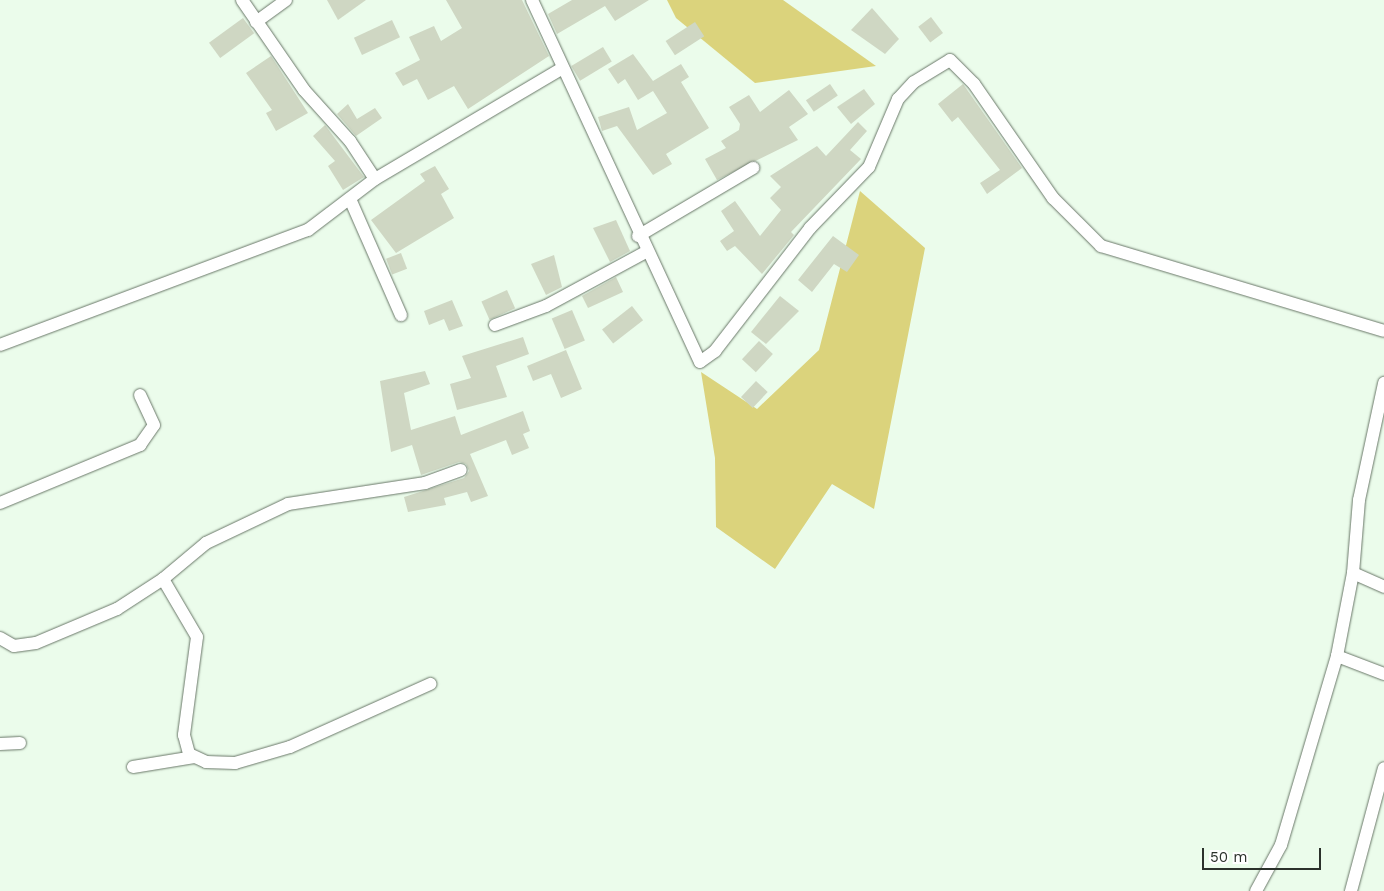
<!DOCTYPE html>
<style>
body{margin:0}
#map{position:relative;width:1384px;height:891px;overflow:hidden;background:#ebfceb;font-family:"Work Sans",sans-serif}
div>[style]{position:absolute}
.green>*{inset:0;background:#dbd37c}
.building>*{inset:0;background:#cfd7c3;transform-origin:0 0}
.roads{filter:drop-shadow(0 0 1px #697768) drop-shadow(0 0 1px #697768)}
.street>*{height:12px;margin:-6px;padding:0 6px;transform-origin:6px;border-radius:6px;background:#fff}
span{translate:-50% -50%;white-space:nowrap;text-align:center;line-height:1.15;-webkit-text-stroke:4px #fff;paint-order:stroke}
.scale{position:absolute;left:1202px;top:848px;width:119px;height:22px;box-sizing:border-box;border:2px solid #2b312b;border-top:0;padding-left:6px;font-size:15px;line-height:18px;white-space:nowrap;color:#2b312b;-webkit-text-stroke:4px #fff;paint-order:stroke}
</style>
<div id="map">
<div class="green">
<div style="clip-path:polygon(667px 0,783px 0,876px 66px,755px 83px,676px 18px)"></div>
<div style="clip-path:polygon(860px 191px,925px 248px,874px 509px,832px 484px,775px 569px,716px 527px,715px 458px,701px 372px,757px 409px,819px 350px)"></div>
</div>
<div class="building">
<div style="clip-path:polygon(327px 0,366px 0,338px 20px)"></div>
<div style="clip-path:polygon(446px 0,522px 0,549px 56px,468px 109px,454px 86px,428px 100px,417px 79px,403px 86px,395px 73px,420px 60px,409px 37px,434px 26px,441px 41px,462px 28px)"></div>
<div style="clip-path:polygon(572px 0,649px 0,615px 21px,605px 6px,557px 34px,548px 14px)"></div>
<div style="clip-path:polygon(872px 8px,899px 39px,885px 54px,851px 30px)"></div>
<div style="left:931px;top:17px;width:20px;height:16px;rotate:53deg"></div>
<div style="left:243px;top:18px;width:19px;height:42px;rotate:54deg"></div>
<div style="left:392px;top:20px;width:19px;height:42px;rotate:65deg"></div>
<div style="left:695px;top:22px;width:17px;height:35px;rotate:57deg"></div>
<div style="left:603px;top:47px;width:17px;height:37px;rotate:59deg"></div>
<div style="clip-path:polygon(633px 54px,653px 81px,681px 64px,689px 77px,681px 82px,709px 128px,666px 154px,672px 164px,653px 175px,617px 126px,602px 131px,598px 117px,629px 107px,637px 130px,667px 113px,653px 91px,638px 100px,625px 79px,618px 84px,608px 69px)"></div>
<div style="clip-path:polygon(271px 56px,308px 113px,276px 131px,266px 113px,272px 110px,246px 73px)"></div>
<div style="left:830px;top:84px;width:14px;height:29px;rotate:56deg"></div>
<div style="clip-path:polygon(963px 84px,1022px 168px,987px 194px,980px 183px,1000px 170px,958px 117px,952px 122px,938px 104px)"></div>
<div style="clip-path:polygon(864px 89px,875px 104px,851px 124px,837px 107px)"></div>
<div style="clip-path:polygon(789px 90px,808px 114px,789px 127px,798px 140px,717px 180px,705px 159px,726px 148px,721px 141px,739px 130px,740px 124px,729px 107px,749px 95px,760px 112px)"></div>
<div style="clip-path:polygon(348px 104px,357px 119px,375px 108px,382px 118px,356px 136px,337px 114px)"></div>
<div style="clip-path:polygon(858px 122px,867px 131px,850px 150px,861px 159px,791px 232px,794px 235px,762px 274px,735px 246px,727px 251px,720px 241px,734px 231px,721px 211px,735px 201px,760px 236px,781px 210px,770px 198px,781px 187px,770px 176px,817px 146px,826px 156px)"></div>
<div style="clip-path:polygon(325px 125px,364px 177px,343px 190px,328px 166px,335px 161px,313px 136px)"></div>
<div style="clip-path:polygon(435px 166px,449px 189px,441px 194px,454px 218px,396px 253px,371px 220px,425px 181px,420px 174px)"></div>
<div style="clip-path:polygon(616px 220px,630px 251px,610px 262px,593px 228px)"></div>
<div style="clip-path:polygon(833px 236px,859px 255px,847px 272px,834px 264px,812px 292px,798px 280px)"></div>
<div style="left:401px;top:253px;width:17px;height:16px;rotate:69deg"></div>
<div style="clip-path:polygon(554px 255px,562px 287px,546px 295px,531px 264px)"></div>
<div style="clip-path:polygon(616px 277px,623px 292px,588px 308px,582px 296px)"></div>
<div style="left:507px;top:290px;width:20px;height:28px;rotate:66deg"></div>
<div style="clip-path:polygon(780px 296px,799px 311px,766px 344px,751px 332px)"></div>
<div style="clip-path:polygon(452px 300px,463px 326px,449px 331px,444px 319px,429px 325px,424px 311px)"></div>
<div style="left:632px;top:306px;width:18px;height:38px;rotate:52deg"></div>
<div style="left:572px;top:310px;width:33px;height:22px;rotate:67deg"></div>
<div style="clip-path:polygon(523px 337px,529px 354px,496px 366px,507px 397px,457px 410px,450px 384px,471px 378px,462px 356px)"></div>
<div style="left:759px;top:341px;width:19px;height:25px;rotate:43deg"></div>
<div style="clip-path:polygon(566px 350px,582px 389px,561px 398px,551px 374px,533px 381px,527px 366px)"></div>
<div style="clip-path:polygon(425px 371px,430px 384px,404px 393px,411px 430px,455px 416px,461px 435px,523px 411px,530px 431px,523px 434px,529px 448px,512px 455px,506px 440px,470px 454px,488px 496px,471px 502px,467px 492px,444px 498px,446px 505px,408px 512px,404px 497px,464px 478px,469px 471px,466px 464px,459px 462px,421px 475px,412px 445px,391px 452px,380px 381px)"></div>
<div style="left:756px;top:381px;width:16px;height:22px;rotate:43deg"></div>
</div>
<div class="roads">
<div class="street">
<div style="left:242px;top:0;width:109px;rotate:55.4deg"></div>
<div style="left:304px;top:90px;width:69px;rotate:48deg"></div>
<div style="left:350px;top:141px;width:45px;rotate:56.7deg"></div>
<div style="left:532px;top:0;width:399px;rotate:65.1deg"></div>
<div style="left:700px;top:362px;width:19px;rotate:-36deg"></div>
<div style="left:715px;top:351px;width:155px;rotate:-52.3deg"></div>
<div style="left:810px;top:228px;width:85px;rotate:-46deg"></div>
<div style="left:869px;top:167px;width:74px;rotate:-66.9deg"></div>
<div style="left:898px;top:99px;width:23px;rotate:-47deg"></div>
<div style="left:914px;top:82px;width:42px;rotate:-31.4deg"></div>
<div style="left:950px;top:60px;width:34px;rotate:45deg"></div>
<div style="left:974px;top:84px;width:139px;rotate:55.3deg"></div>
<div style="left:1053px;top:198px;width:68px;rotate:45deg"></div>
<div style="left:1101px;top:246px;width:295px;rotate:16.7deg"></div>
<div style="left:256px;top:22px;width:37px;rotate:-36deg"></div>
<div style="left:350px;top:199px;width:127px;rotate:66.3deg"></div>
<div style="left:638px;top:236px;width:134px;rotate:-30.6deg"></div>
<div style="left:495px;top:325px;width:54px;rotate:-20.4deg"></div>
<div style="left:546px;top:306px;width:114px;rotate:-28.4deg"></div>
<div style="left:0;top:345px;width:329px;rotate:-20.5deg"></div>
<div style="left:308px;top:230px;width:84px;rotate:-37.3deg"></div>
<div style="left:375px;top:179px;width:218px;rotate:-30.6deg"></div>
<div style="left:0;top:503px;width:152px;rotate:-22.5deg"></div>
<div style="left:140px;top:445px;width:24px;rotate:-55deg"></div>
<div style="left:154px;top:425px;width:33px;rotate:-115deg"></div>
<div style="left:1353px;top:573px;width:34px;rotate:24deg"></div>
<div style="left:163px;top:579px;width:56px;rotate:-39.9deg"></div>
<div style="left:206px;top:543px;width:91px;rotate:-25.4deg"></div>
<div style="left:288px;top:504px;width:139px;rotate:-8.7deg"></div>
<div style="left:425px;top:483px;width:38px;rotate:-20deg"></div>
<div style="left:0;top:638px;width:16px;rotate:30deg"></div>
<div style="left:14px;top:646px;width:22px;rotate:-8deg"></div>
<div style="left:36px;top:643px;width:88px;rotate:-22.8deg"></div>
<div style="left:117px;top:609px;width:55px;rotate:-33.1deg"></div>
<div style="left:163px;top:579px;width:67px;rotate:59.6deg"></div>
<div style="left:197px;top:637px;width:99px;rotate:97.6deg"></div>
<div style="left:184px;top:735px;width:20px;rotate:75deg"></div>
<div style="left:189px;top:754px;width:19px;rotate:25deg"></div>
<div style="left:206px;top:762px;width:29px;rotate:2deg"></div>
<div style="left:235px;top:763px;width:57px;rotate:-16.2deg"></div>
<div style="left:290px;top:747px;width:154px;rotate:-24.2deg"></div>
<div style="left:1337px;top:656px;width:50px;rotate:21deg"></div>
<div style="left:0;top:744px;width:20px;rotate:-3deg"></div>
<div style="left:133px;top:767px;width:62px;rotate:-9.3deg"></div>
<div style="left:1256px;top:891px;width:52px;rotate:-61.5deg"></div>
<div style="left:1281px;top:845px;width:197px;rotate:-73.5deg"></div>
<div style="left:1337px;top:656px;width:85px;rotate:-79.1deg"></div>
<div style="left:1353px;top:573px;width:73px;rotate:-85.3deg"></div>
<div style="left:1359px;top:500px;width:120px;rotate:-77.9deg"></div>
<div style="left:1351px;top:891px;width:127px;rotate:-75deg"></div>
</div>
</div>
<div class="scale">50 m</div>
</div>
